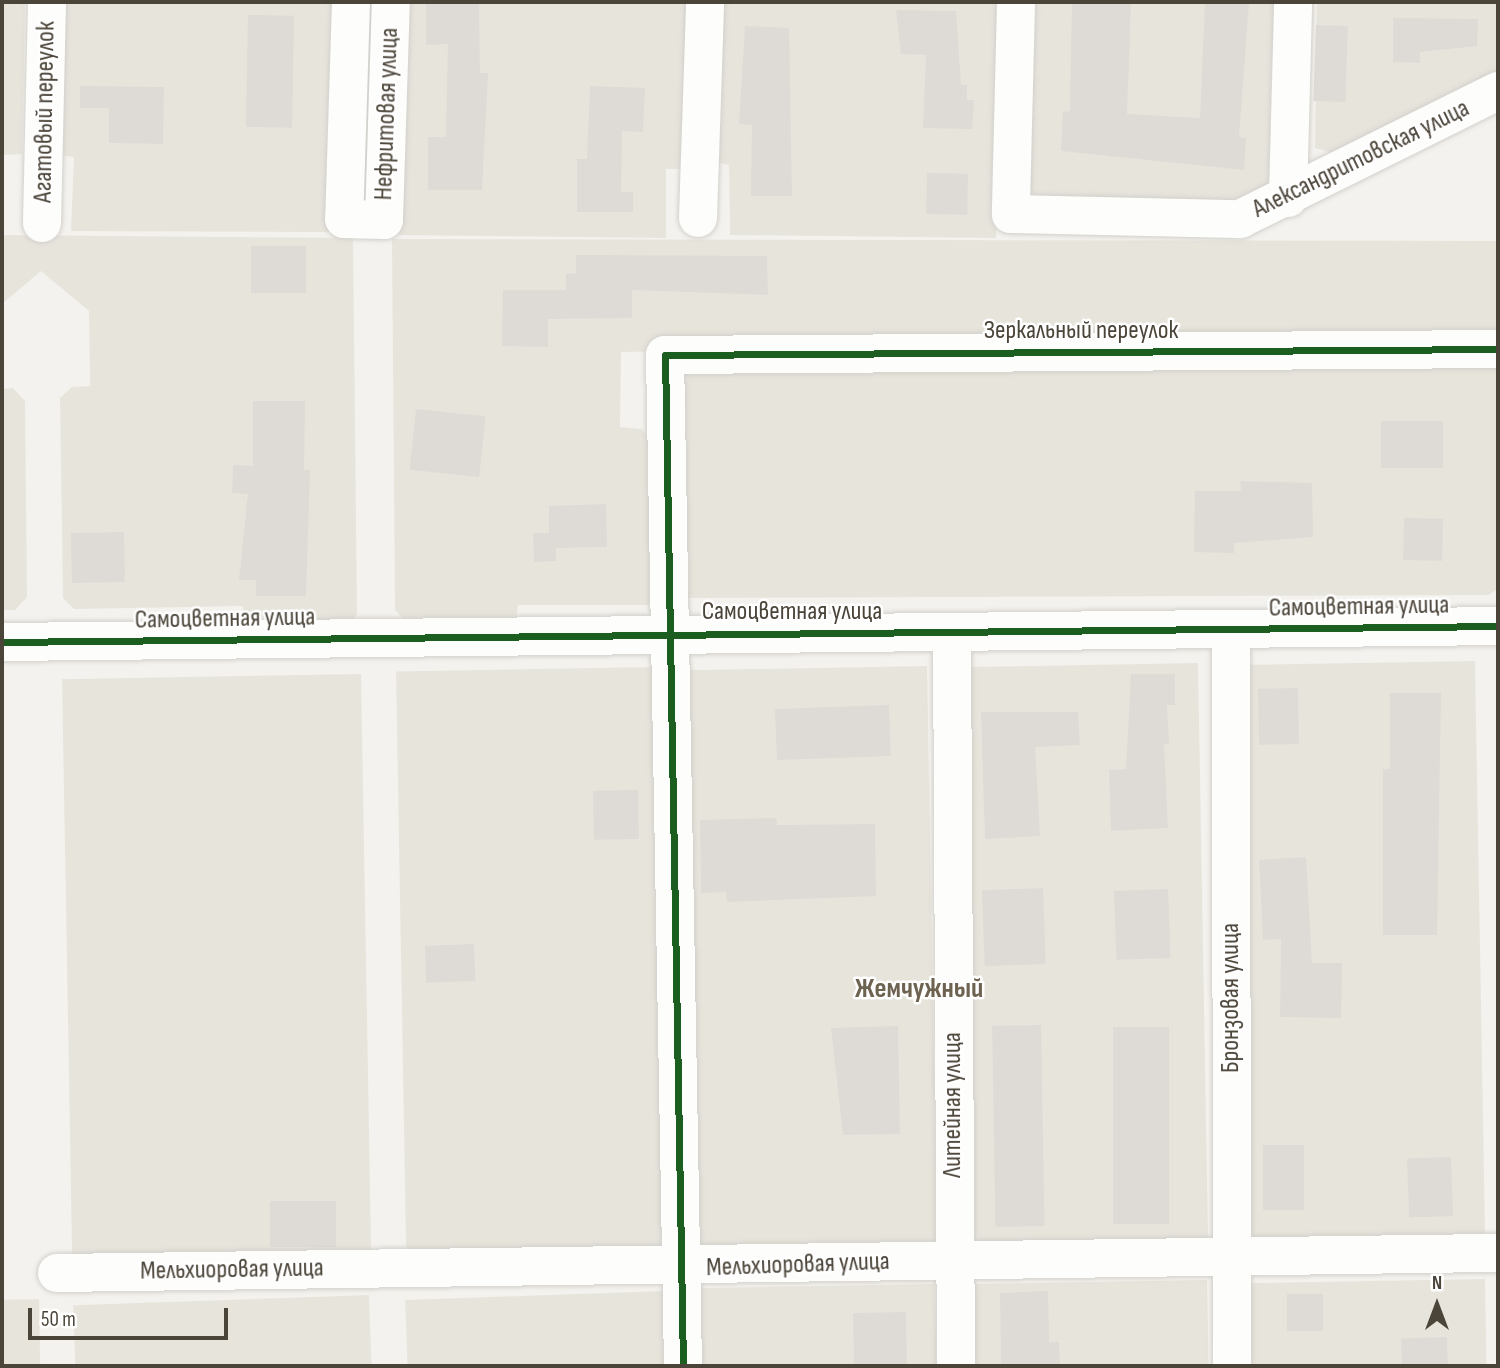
<!DOCTYPE html>
<meta charset="utf-8">
<style>
body{margin:0}
#map{position:relative;width:1500px;height:1368px;overflow:hidden;background:#f4f2ee;font-family:"Sofia Sans Condensed",sans-serif}
div>[style]{position:absolute}
.residential>*{inset:0;background:#e7e4dc;transform-origin:0 0}
.building>*{inset:0;background:#dedbd6;transform-origin:0 0}
.roads{filter:drop-shadow(0 0 2px #d2d0cb) drop-shadow(0 0 2px #d2d0cb)}
.minor>*{height:38px;margin:-19px;padding:0 19px;transform-origin:19px;border-radius:19px;background:#fdfdfc}
.cycleway>*{height:7px;margin:-3.5px;padding:0 3.5px;transform-origin:3.5px;border-radius:3.5px;background:#1b5e20}
span{translate:-50% -50%;white-space:nowrap;text-align:center;line-height:1.15;-webkit-text-stroke:5px #fff;paint-order:stroke}
.street-label{font-size:26px;color:#4b4439}
.neighbourhood-label{font-size:28px;color:#6e6250;font-weight:700}
.frame{position:absolute;inset:0;border:4px solid #4b4439;pointer-events:none}
.north{position:absolute;left:1402px;top:1270px;width:70px;height:70px;-webkit-text-stroke:5px #fff;paint-order:stroke;rotate:0deg;font-size:19px;font-weight:700;line-height:28px;text-align:center;color:#4b4439}
.north::after{content:'';display:block;margin:auto;width:24px;height:32px;background:#4b4439;clip-path:polygon(50% 0,100% 100%,50% 72%,0 100%)}
.scale{position:absolute;left:28px;top:1308px;width:200px;height:32px;box-sizing:border-box;border:4px solid #4b4439;border-top:0;padding-left:9px;font-size:21px;line-height:24px;white-space:nowrap;color:#4b4439;-webkit-text-stroke:5px #fff;paint-order:stroke}
</style>
<div id="map">
<div class="residential">
<div style="clip-path:polygon(2px 2px,25px 2px,22px 154px,4px 155px,2px 212px)"></div>
<div style="clip-path:polygon(60px 2px,337px 2px,329px 232px,71px 231px,74px 157px,57px 155px)"></div>
<div style="clip-path:polygon(402px 2px,690px 2px,685px 169px,666px 169px,666px 238px,394px 235px)"></div>
<div style="clip-path:polygon(722px 2px,1003px 2px,996px 238px,730px 235px,729px 165px,716px 162px)"></div>
<div style="clip-path:polygon(1036px 2px,1274px 2px,1268px 195px,1229px 211px,1029px 206px)"></div>
<div style="clip-path:polygon(1317px 2px,1498px 2px,1498px 71px,1333px 153px,1315px 148px)"></div>
<div style="clip-path:polygon(2px 235px,353px 238px,357px 614px,351px 623px,244px 624px,243px 606px,74px 609px,63px 598px,60px 398px,72px 387px,90px 386px,89px 311px,41px 271px,2px 304px)"></div>
<div style="clip-path:polygon(392px 239px,1498px 241px,1498px 337px,621px 352px,620px 427px,641px 429px,652px 440px,653px 605px,518px 605px,516px 621px,407px 623px,395px 610px)"></div>
<div style="clip-path:polygon(1498px 361px,1498px 589px,1488px 595px,686px 598px,685px 373px)"></div>
<div style="clip-path:polygon(13px 388px,25px 401px,27px 597px,15px 610px,2px 610px,2px 389px)"></div>
<div style="left:1475px;top:661px;width:582px;height:235px;rotate:89deg"></div>
<div style="left:1198px;top:663px;width:583px;height:235px;rotate:89deg"></div>
<div style="left:927px;top:666px;width:582px;height:240px;rotate:89deg"></div>
<div style="left:654px;top:667px;width:586px;height:258px;rotate:89deg"></div>
<div style="left:361px;top:674px;width:587px;height:299px;rotate:89deg"></div>
<div style="left:1485px;top:1279px;width:87px;height:235px;rotate:89deg"></div>
<div style="left:1207px;top:1280px;width:86px;height:236px;rotate:89deg"></div>
<div style="left:935px;top:1284px;width:82px;height:238px;rotate:89deg"></div>
<div style="left:663px;top:1291px;width:75px;height:258px;rotate:88deg"></div>
<div style="left:369px;top:1295px;width:71px;height:296px;rotate:88deg"></div>
<div style="left:39px;top:1299px;width:67px;height:37px;rotate:89deg"></div>
</div>
<div class="building">
<div style="clip-path:polygon(426px 2px,479px 2px,480px 73px,488px 73px,482px 190px,428px 190px,428px 137px,446px 137px,448px 44px,426px 45px)"></div>
<div style="clip-path:polygon(1072px 2px,1131px 2px,1127px 114px,1200px 118px,1205px 2px,1249px 2px,1239px 137px,1246px 138px,1244px 170px,1061px 151px,1063px 111px,1070px 112px)"></div>
<div style="clip-path:polygon(896px 10px,956px 11px,961px 85px,967px 85px,967px 100px,974px 100px,972px 129px,923px 128px,926px 55px,901px 54px)"></div>
<div style="left:248px;top:15px;width:46px;height:112px;rotate:1deg"></div>
<div style="clip-path:polygon(1393px 18px,1478px 19px,1477px 46px,1420px 52px,1420px 63px,1393px 62px)"></div>
<div style="left:1316px;top:25px;width:32px;height:76px;rotate:2deg"></div>
<div style="clip-path:polygon(745px 26px,789px 28px,792px 196px,751px 196px,752px 125px,739px 124px)"></div>
<div style="clip-path:polygon(80px 86px,164px 87px,163px 144px,109px 143px,109px 108px,80px 108px)"></div>
<div style="clip-path:polygon(590px 86px,645px 88px,643px 132px,622px 131px,621px 192px,633px 192px,633px 212px,577px 212px,577px 159px,587px 159px)"></div>
<div style="left:927px;top:173px;width:41px;height:41px;rotate:1deg"></div>
<div style="left:251px;top:246px;width:55px;height:47px"></div>
<div style="clip-path:polygon(576px 255px,767px 256px,768px 295px,632px 290px,632px 318px,548px 319px,548px 347px,502px 346px,503px 290px,566px 290px,566px 274px,576px 273px)"></div>
<div style="clip-path:polygon(253px 401px,305px 401px,304px 470px,310px 470px,306px 596px,256px 596px,256px 580px,239px 580px,248px 494px,232px 493px,233px 465px,253px 466px)"></div>
<div style="left:416px;top:409px;width:70px;height:61px;rotate:6deg"></div>
<div style="left:1443px;top:421px;width:47px;height:62px;rotate:90deg"></div>
<div style="clip-path:polygon(1240px 481px,1312px 483px,1313px 537px,1234px 543px,1234px 553px,1194px 552px,1195px 491px,1241px 491px)"></div>
<div style="clip-path:polygon(606px 504px,607px 547px,556px 548px,556px 561px,534px 562px,533px 533px,549px 533px,549px 506px)"></div>
<div style="left:1404px;top:518px;width:39px;height:42px;rotate:1deg"></div>
<div style="left:124px;top:532px;width:50px;height:53px;rotate:89deg"></div>
<div style="clip-path:polygon(1131px 674px,1175px 674px,1175px 705px,1167px 705px,1169px 744px,1164px 744px,1168px 828px,1111px 831px,1109px 770px,1126px 769px)"></div>
<div style="left:1298px;top:688px;width:56px;height:40px;rotate:89deg"></div>
<div style="clip-path:polygon(1390px 693px,1441px 693px,1437px 935px,1383px 935px,1383px 769px,1390px 769px)"></div>
<div style="left:889px;top:705px;width:51px;height:114px;rotate:88deg"></div>
<div style="clip-path:polygon(981px 712px,1078px 712px,1080px 745px,1035px 747px,1040px 836px,985px 839px)"></div>
<div style="left:638px;top:790px;width:49px;height:45px;rotate:89deg"></div>
<div style="clip-path:polygon(776px 818px,777px 825px,875px 824px,876px 896px,727px 902px,726px 892px,701px 893px,700px 820px)"></div>
<div style="clip-path:polygon(1306px 857px,1312px 963px,1342px 963px,1341px 1018px,1280px 1017px,1281px 939px,1263px 940px,1259px 860px)"></div>
<div style="left:1043px;top:888px;width:76px;height:61px;rotate:88deg"></div>
<div style="left:1168px;top:889px;width:69px;height:54px;rotate:88deg"></div>
<div style="left:474px;top:944px;width:37px;height:49px;rotate:88deg"></div>
<div style="left:1041px;top:1025px;width:201px;height:49px;rotate:89deg"></div>
<div style="clip-path:polygon(898px 1026px,900px 1134px,843px 1135px,831px 1028px)"></div>
<div style="left:1113px;top:1027px;width:56px;height:197px"></div>
<div style="left:1263px;top:1145px;width:41px;height:65px"></div>
<div style="left:1451px;top:1157px;width:59px;height:44px;rotate:88deg"></div>
<div style="left:336px;top:1201px;width:46px;height:66px;rotate:90deg"></div>
<div style="clip-path:polygon(1048px 1291px,1049px 1342px,1059px 1342px,1060px 1366px,1001px 1366px,1000px 1293px)"></div>
<div style="left:1287px;top:1294px;width:36px;height:37px"></div>
<div style="left:906px;top:1312px;width:53px;height:53px;rotate:89deg"></div>
<div style="left:1447px;top:1337px;width:29px;height:46px;rotate:88deg"></div>
</div>
<div class="roads">
<div class="minor">
<div style="left:351px;top:2px;width:217px;rotate:91.8deg"></div>
<div style="left:344px;top:219px;width:40px;rotate:1.4deg"></div>
<div style="left:384px;top:220px;width:218px;rotate:-88.2deg"></div>
<div style="left:1016px;top:2px;width:212px;rotate:91.4deg"></div>
<div style="left:1011px;top:214px;width:229px;rotate:1.3deg"></div>
<div style="left:1240px;top:219px;width:288px;rotate:-26.4deg"></div>
<div style="left:1288px;top:198px;width:196px;rotate:-88.5deg"></div>
<div style="left:698px;top:218px;width:216px;rotate:-88.1deg"></div>
<div style="left:42px;top:223px;width:221px;rotate:-88.7deg"></div>
<div style="left:1231px;top:630px;width:736px;rotate:89.92deg"></div>
<div style="left:952px;top:635px;width:731px;rotate:89.69deg"></div>
<div style="left:2px;top:642px;width:1496px;rotate:-0.61deg"></div>
<div style="left:57px;top:1273px;width:1441px;rotate:-0.8deg"></div>
<div style="left:683px;top:1366px;width:1011px;rotate:-91.02deg"></div>
<div style="left:665px;top:355px;width:833px;rotate:-0.41deg"></div>
</div>
</div>
<div class="cycleway">
<div style="left:2px;top:642px;width:1496px;rotate:-0.61deg"></div>
<div style="left:683px;top:1366px;width:1011px;rotate:-91.02deg"></div>
<div style="left:665px;top:355px;width:833px;rotate:-0.41deg"></div>
</div>
<div class="street-label">
<span style="left:45px;top:112px;rotate:-89deg">Агатовый переулок</span>
<span style="left:387px;top:114px;rotate:-88deg">Нефритовая улица</span>
<span style="left:1361px;top:159px;rotate:-26deg">Александритовская улица</span>
<span style="left:1081px;top:331px">Зеркальный переулок</span>
<span style="left:1359px;top:607px;rotate:-1deg">Самоцветная улица</span>
<span style="left:792px;top:612px">Самоцветная улица</span>
<span style="left:225px;top:619px;rotate:-1deg">Самоцветная улица</span>
<span style="left:1231px;top:998px;rotate:-90deg">Бронзовая улица</span>
<span style="left:953px;top:1105px;rotate:-90deg">Литейная улица</span>
<span style="left:798px;top:1265px;rotate:-2deg">Мельхиоровая улица</span>
<span style="left:232px;top:1270px;rotate:-1deg">Мельхиоровая улица</span>
</div>
<div class="neighbourhood-label">
<span style="left:919px;top:989px">Жемчужный</span>
</div>
<div class="frame"></div>
<div class="north">N</div>
<div class="scale">50 m</div>
</div>
